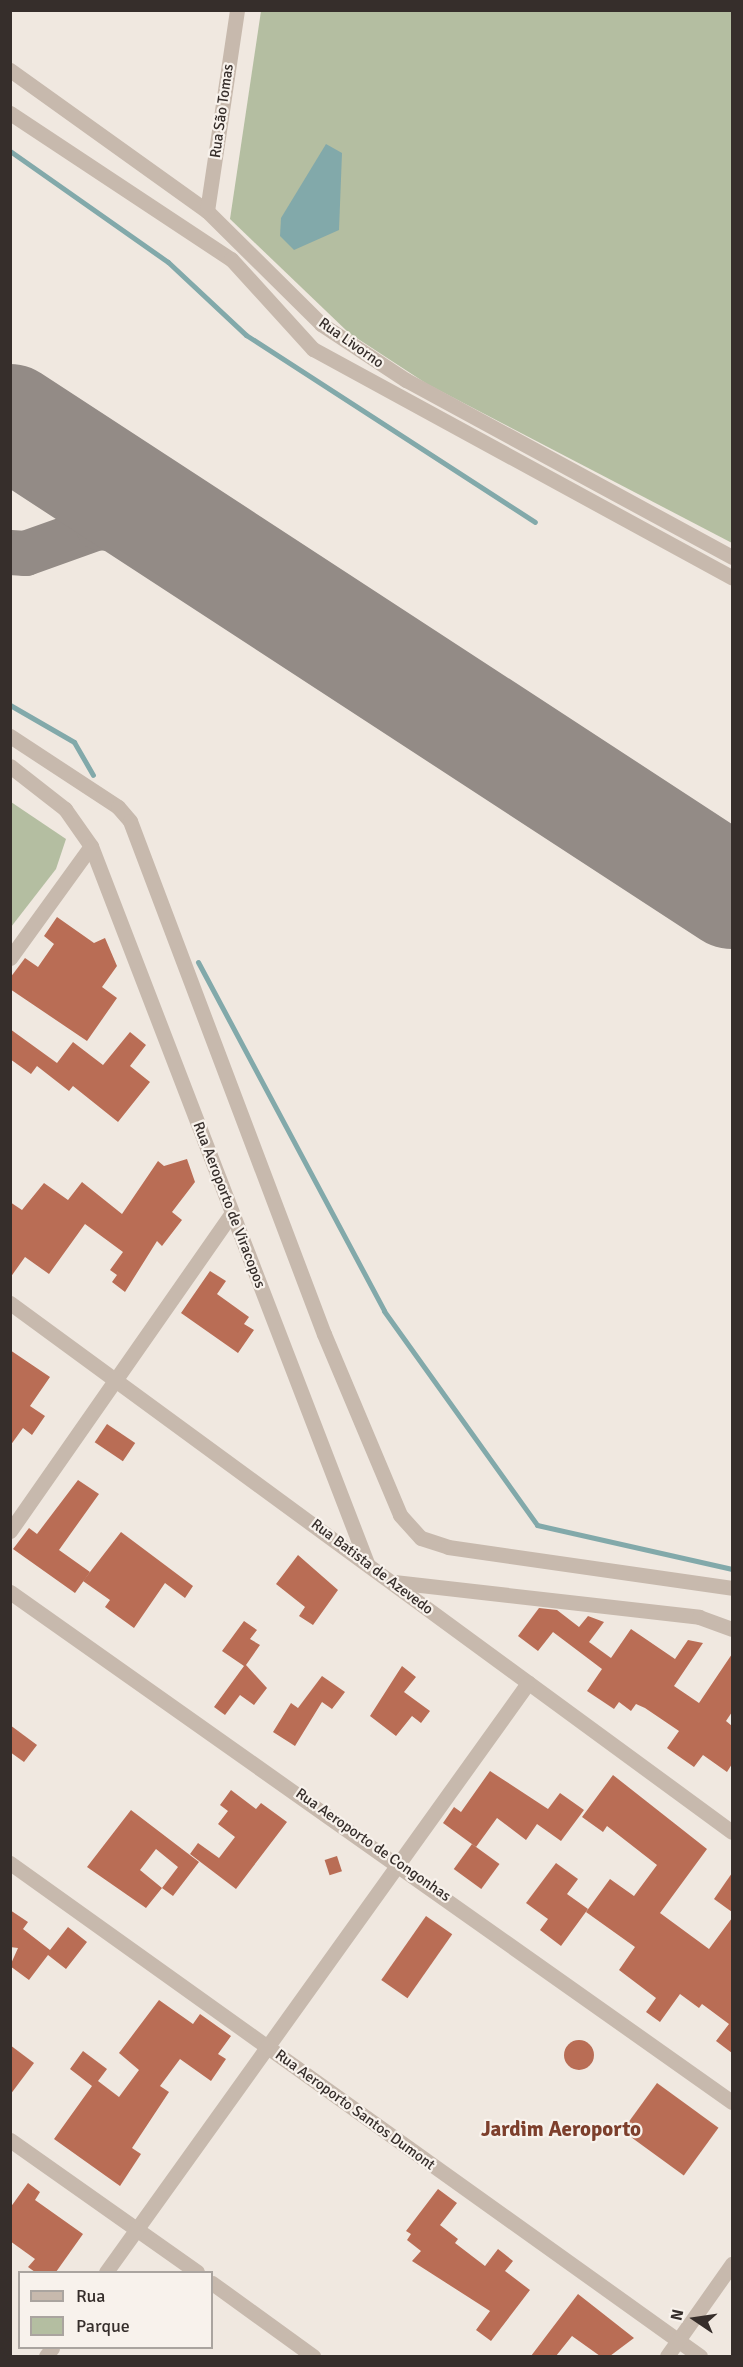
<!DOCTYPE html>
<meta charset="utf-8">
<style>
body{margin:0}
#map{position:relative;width:743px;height:2367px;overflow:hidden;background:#f0e8e0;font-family:Signika,sans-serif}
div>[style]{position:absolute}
.green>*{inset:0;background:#b4bea1}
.water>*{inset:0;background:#82a9aa}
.stream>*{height:5px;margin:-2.5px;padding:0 2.5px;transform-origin:2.5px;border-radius:2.5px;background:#82a9aa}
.taxiway>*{height:45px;margin:-22.5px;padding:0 22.5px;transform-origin:22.5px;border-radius:22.5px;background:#938b86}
.runway>*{height:114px;margin:-57px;padding:0 57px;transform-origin:57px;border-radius:57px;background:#938b86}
.building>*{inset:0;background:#b96d55;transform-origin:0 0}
.round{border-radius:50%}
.minor>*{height:15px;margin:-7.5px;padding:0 7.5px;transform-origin:7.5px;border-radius:7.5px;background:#c7b9ad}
span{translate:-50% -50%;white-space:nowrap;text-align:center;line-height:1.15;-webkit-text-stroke:4.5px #f8f2ec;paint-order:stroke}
.street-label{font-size:15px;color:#362e2b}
.district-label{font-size:21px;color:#7d3f2c;font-weight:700}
.frame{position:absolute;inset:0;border:12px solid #362e2b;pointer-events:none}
.legend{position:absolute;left:18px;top:2271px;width:195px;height:78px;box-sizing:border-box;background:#f8f2ec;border:2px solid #aaa49f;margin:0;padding:8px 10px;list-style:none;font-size:18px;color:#362e2b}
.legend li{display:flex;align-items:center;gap:12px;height:30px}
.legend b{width:30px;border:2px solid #aaa49f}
.north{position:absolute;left:665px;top:2289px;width:60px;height:60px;-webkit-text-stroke:4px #f8f2ec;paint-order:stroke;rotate:283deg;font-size:16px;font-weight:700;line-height:24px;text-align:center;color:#362e2b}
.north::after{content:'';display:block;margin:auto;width:21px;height:27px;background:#362e2b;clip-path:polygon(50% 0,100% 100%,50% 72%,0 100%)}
</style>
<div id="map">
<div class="green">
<div style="clip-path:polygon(261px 11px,732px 11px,732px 543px,427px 384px,349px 333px,230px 219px)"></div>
<div style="clip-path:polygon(11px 802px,66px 839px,56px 869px,11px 927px)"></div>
</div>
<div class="water">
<div style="clip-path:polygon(326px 144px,342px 153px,339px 230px,294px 250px,280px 236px,281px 218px)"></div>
</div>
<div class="stream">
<div style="left:10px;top:151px;width:193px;rotate:35.1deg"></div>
<div style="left:168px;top:262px;width:107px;rotate:43.1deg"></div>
<div style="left:246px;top:335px;width:344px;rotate:32.9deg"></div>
<div style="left:10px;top:705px;width:74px;rotate:30deg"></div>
<div style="left:74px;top:742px;width:38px;rotate:60deg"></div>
<div style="left:198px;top:962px;width:395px;rotate:61.9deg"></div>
<div style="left:384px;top:1311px;width:263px;rotate:54.4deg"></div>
<div style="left:537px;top:1525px;width:200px;rotate:12.7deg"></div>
</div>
<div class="taxiway">
<div style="left:10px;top:424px;width:3px;rotate:-45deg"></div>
<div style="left:10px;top:552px;width:15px;rotate:4deg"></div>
<div style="left:25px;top:553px;width:77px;rotate:-19.6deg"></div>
<div style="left:98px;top:527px;width:88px;rotate:5.2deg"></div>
</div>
<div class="runway">
<div style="left:10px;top:421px;width:862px;rotate:33.12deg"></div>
</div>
<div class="building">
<div style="clip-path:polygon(57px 917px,94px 943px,105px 938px,117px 966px,102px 987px,117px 998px,87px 1041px,10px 989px,10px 978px,25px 958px,38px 967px,54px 944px,44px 936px)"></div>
<div style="clip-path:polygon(10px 1029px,57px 1063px,73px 1042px,103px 1065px,130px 1032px,146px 1045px,130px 1066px,150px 1082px,118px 1122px,73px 1086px,69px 1091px,37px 1066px,31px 1074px,10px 1059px)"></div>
<div style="clip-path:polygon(187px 1159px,195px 1182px,172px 1212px,182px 1220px,162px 1246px,157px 1241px,125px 1292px,112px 1282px,117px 1275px,110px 1270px,123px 1252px,85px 1224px,49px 1274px,25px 1257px,10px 1278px,10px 1202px,22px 1210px,44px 1183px,68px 1200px,82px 1182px,122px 1214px,158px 1161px,164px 1166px)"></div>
<div style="clip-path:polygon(210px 1271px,226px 1281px,217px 1294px,249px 1317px,244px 1324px,254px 1330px,238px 1353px,181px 1313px)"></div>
<div style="clip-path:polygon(10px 1350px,50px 1377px,30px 1406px,45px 1416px,32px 1435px,23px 1428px,10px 1446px)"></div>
<div style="left:107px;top:1424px;width:34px;height:22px;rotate:34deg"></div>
<div style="clip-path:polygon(78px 1480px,99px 1494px,59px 1550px,90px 1572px,75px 1593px,13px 1549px,29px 1528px,37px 1534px)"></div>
<div style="clip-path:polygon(121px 1532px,193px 1586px,185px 1598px,165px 1583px,134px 1628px,105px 1607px,110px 1600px,83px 1581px)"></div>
<div style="clip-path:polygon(298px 1555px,338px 1590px,313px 1625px,299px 1616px,305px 1607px,276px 1584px)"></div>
<div style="clip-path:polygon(539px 1608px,557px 1610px,579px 1627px,588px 1616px,604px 1622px,589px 1642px,611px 1658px,631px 1629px,675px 1659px,688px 1640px,703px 1643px,674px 1686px,699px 1703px,732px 1654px,732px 1712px,726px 1721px,732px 1726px,732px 1764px,727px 1772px,703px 1755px,694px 1767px,667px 1748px,679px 1731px,645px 1708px,636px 1704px,631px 1711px,619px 1702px,614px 1709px,587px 1691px,602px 1669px,553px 1632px,538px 1651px,518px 1636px)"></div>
<div style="clip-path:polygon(244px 1621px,257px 1630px,250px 1639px,260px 1645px,246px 1665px,267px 1688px,254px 1705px,240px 1695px,225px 1715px,214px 1707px,244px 1666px,222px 1651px)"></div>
<div style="clip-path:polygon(402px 1666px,416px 1677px,404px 1692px,430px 1711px,421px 1723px,412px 1716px,396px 1736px,370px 1716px)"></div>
<div style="clip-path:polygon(322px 1676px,345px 1692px,332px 1709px,322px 1702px,295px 1746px,273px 1732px,291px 1703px,298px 1708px)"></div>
<div style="clip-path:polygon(10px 1725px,37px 1745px,24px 1762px,10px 1752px)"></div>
<div style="clip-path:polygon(490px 1771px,548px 1809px,560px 1793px,584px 1810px,561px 1841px,537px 1824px,526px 1840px,497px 1818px,476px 1847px,443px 1823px,454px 1807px,461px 1812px)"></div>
<div style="clip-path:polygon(613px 1775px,707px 1849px,660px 1913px,709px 1949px,732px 1918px,732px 2053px,716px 2041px,729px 2024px,702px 2004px,699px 2008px,680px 1994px,660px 2022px,646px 2012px,656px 1998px,619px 1970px,635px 1947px,586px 1912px,610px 1879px,634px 1896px,657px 1865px,607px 1826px,603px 1832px,582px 1817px)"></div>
<div style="clip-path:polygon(231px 1790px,256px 1809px,261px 1803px,287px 1822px,236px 1889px,190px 1854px,198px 1843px,219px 1858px,235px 1837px,218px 1824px,228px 1811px,220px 1805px)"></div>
<div style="clip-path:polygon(evenodd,131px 1810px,199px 1862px,173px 1896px,162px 1888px,146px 1908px,87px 1867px,131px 1810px,156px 1849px,178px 1867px,162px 1888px,140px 1870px,156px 1849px)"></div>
<div style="left:472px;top:1844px;width:34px;height:31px;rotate:36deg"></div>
<div style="left:337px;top:1856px;width:16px;height:13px;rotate:72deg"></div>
<div style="clip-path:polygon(556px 1863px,578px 1879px,567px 1894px,588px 1909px,561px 1946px,540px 1930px,548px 1919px,526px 1903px)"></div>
<div style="clip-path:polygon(732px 1873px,732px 1912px,714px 1899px)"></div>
<div style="clip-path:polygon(10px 1910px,28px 1922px,23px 1929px,50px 1950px,68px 1927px,87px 1942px,66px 1969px,48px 1955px,29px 1980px,10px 1966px,18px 1948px,10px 1947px)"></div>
<div style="left:426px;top:1916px;width:32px;height:78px;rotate:35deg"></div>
<div style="clip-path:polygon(159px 2000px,193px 2024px,200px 2014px,231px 2036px,218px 2054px,226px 2059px,211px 2081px,180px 2059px,160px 2086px,169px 2092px,132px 2148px,141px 2154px,120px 2186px,54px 2139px,92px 2086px,70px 2069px,83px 2051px,107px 2069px,98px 2081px,119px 2097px,139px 2070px,119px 2053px)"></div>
<div class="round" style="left:564px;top:2040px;width:30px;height:30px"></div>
<div style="clip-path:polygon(10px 2045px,34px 2063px,10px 2095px)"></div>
<div style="left:657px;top:2083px;width:76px;height:59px;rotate:36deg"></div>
<div style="clip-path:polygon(28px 2183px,40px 2192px,35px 2200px,83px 2234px,56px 2272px,35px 2272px,28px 2267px,35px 2259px,10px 2241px,10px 2208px)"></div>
<div style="clip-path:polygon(438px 2189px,457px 2203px,440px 2225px,458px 2239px,455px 2243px,485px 2266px,498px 2249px,513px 2261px,505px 2271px,530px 2290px,491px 2341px,476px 2330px,490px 2311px,412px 2261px,421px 2251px,407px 2240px,411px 2234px,406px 2231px)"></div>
<div style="clip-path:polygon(578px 2294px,634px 2338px,610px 2356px,600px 2356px,572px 2336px,556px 2356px,531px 2356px)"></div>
</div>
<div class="minor">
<div style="left:10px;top:70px;width:242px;rotate:35.6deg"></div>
<div style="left:207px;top:211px;width:161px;rotate:44.7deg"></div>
<div style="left:321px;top:324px;width:102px;rotate:33.4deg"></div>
<div style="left:406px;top:380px;width:371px;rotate:28.5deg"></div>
<div style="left:10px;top:113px;width:265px;rotate:33.5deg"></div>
<div style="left:231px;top:259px;width:122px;rotate:47.7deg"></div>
<div style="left:313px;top:349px;width:477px;rotate:28.6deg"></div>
<div style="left:207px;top:211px;width:203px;rotate:-81.5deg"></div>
<div style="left:10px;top:736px;width:129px;rotate:33.3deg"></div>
<div style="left:118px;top:807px;width:18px;rotate:49deg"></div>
<div style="left:130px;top:821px;width:548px;rotate:69.29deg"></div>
<div style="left:324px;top:1334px;width:196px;rotate:67.2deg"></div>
<div style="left:400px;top:1515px;width:31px;rotate:48deg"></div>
<div style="left:421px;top:1538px;width:28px;rotate:18deg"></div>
<div style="left:448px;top:1547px;width:287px;rotate:8.2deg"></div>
<div style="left:10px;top:766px;width:70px;rotate:38deg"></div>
<div style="left:65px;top:809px;width:45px;rotate:54.9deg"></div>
<div style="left:91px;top:846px;width:768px;rotate:68.95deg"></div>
<div style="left:10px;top:958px;width:138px;rotate:-54.1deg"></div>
<div style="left:10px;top:1303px;width:895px;rotate:36.23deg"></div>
<div style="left:10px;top:1531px;width:388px;rotate:-55.1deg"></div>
<div style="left:394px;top:1582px;width:307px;rotate:6.5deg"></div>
<div style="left:699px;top:1617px;width:35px;rotate:20deg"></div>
<div style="left:10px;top:1592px;width:884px;rotate:35.24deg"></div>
<div style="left:10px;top:1863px;width:848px;rotate:35.55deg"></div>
<div style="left:10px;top:2140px;width:229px;rotate:35.2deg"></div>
<div style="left:106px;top:2272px;width:725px;rotate:-54.38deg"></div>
<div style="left:212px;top:2283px;width:125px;rotate:35.9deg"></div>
<div style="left:46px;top:2356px;width:10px;rotate:-53deg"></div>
<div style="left:667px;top:2356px;width:113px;rotate:-54.8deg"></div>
</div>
<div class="street-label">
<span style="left:222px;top:111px;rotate:-82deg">Rua São Tomas</span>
<span style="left:351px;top:343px;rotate:35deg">Rua Livorno</span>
<span style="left:229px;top:1205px;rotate:69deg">Rua Aeroporto de Viracopos</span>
<span style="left:372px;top:1567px;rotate:37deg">Rua Batista de Azevedo</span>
<span style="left:373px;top:1845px;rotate:35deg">Rua Aeroporto de Congonhas</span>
<span style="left:355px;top:2110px;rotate:36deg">Rua Aeroporto Santos Dumont</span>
</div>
<div class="district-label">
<span style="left:561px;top:2129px">Jardim Aeroporto</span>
</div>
<div class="frame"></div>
<ul class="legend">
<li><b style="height:8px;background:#c7b9ad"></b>Rua</li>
<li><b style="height:16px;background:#b4bea1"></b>Parque</li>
</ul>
<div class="north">N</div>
</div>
